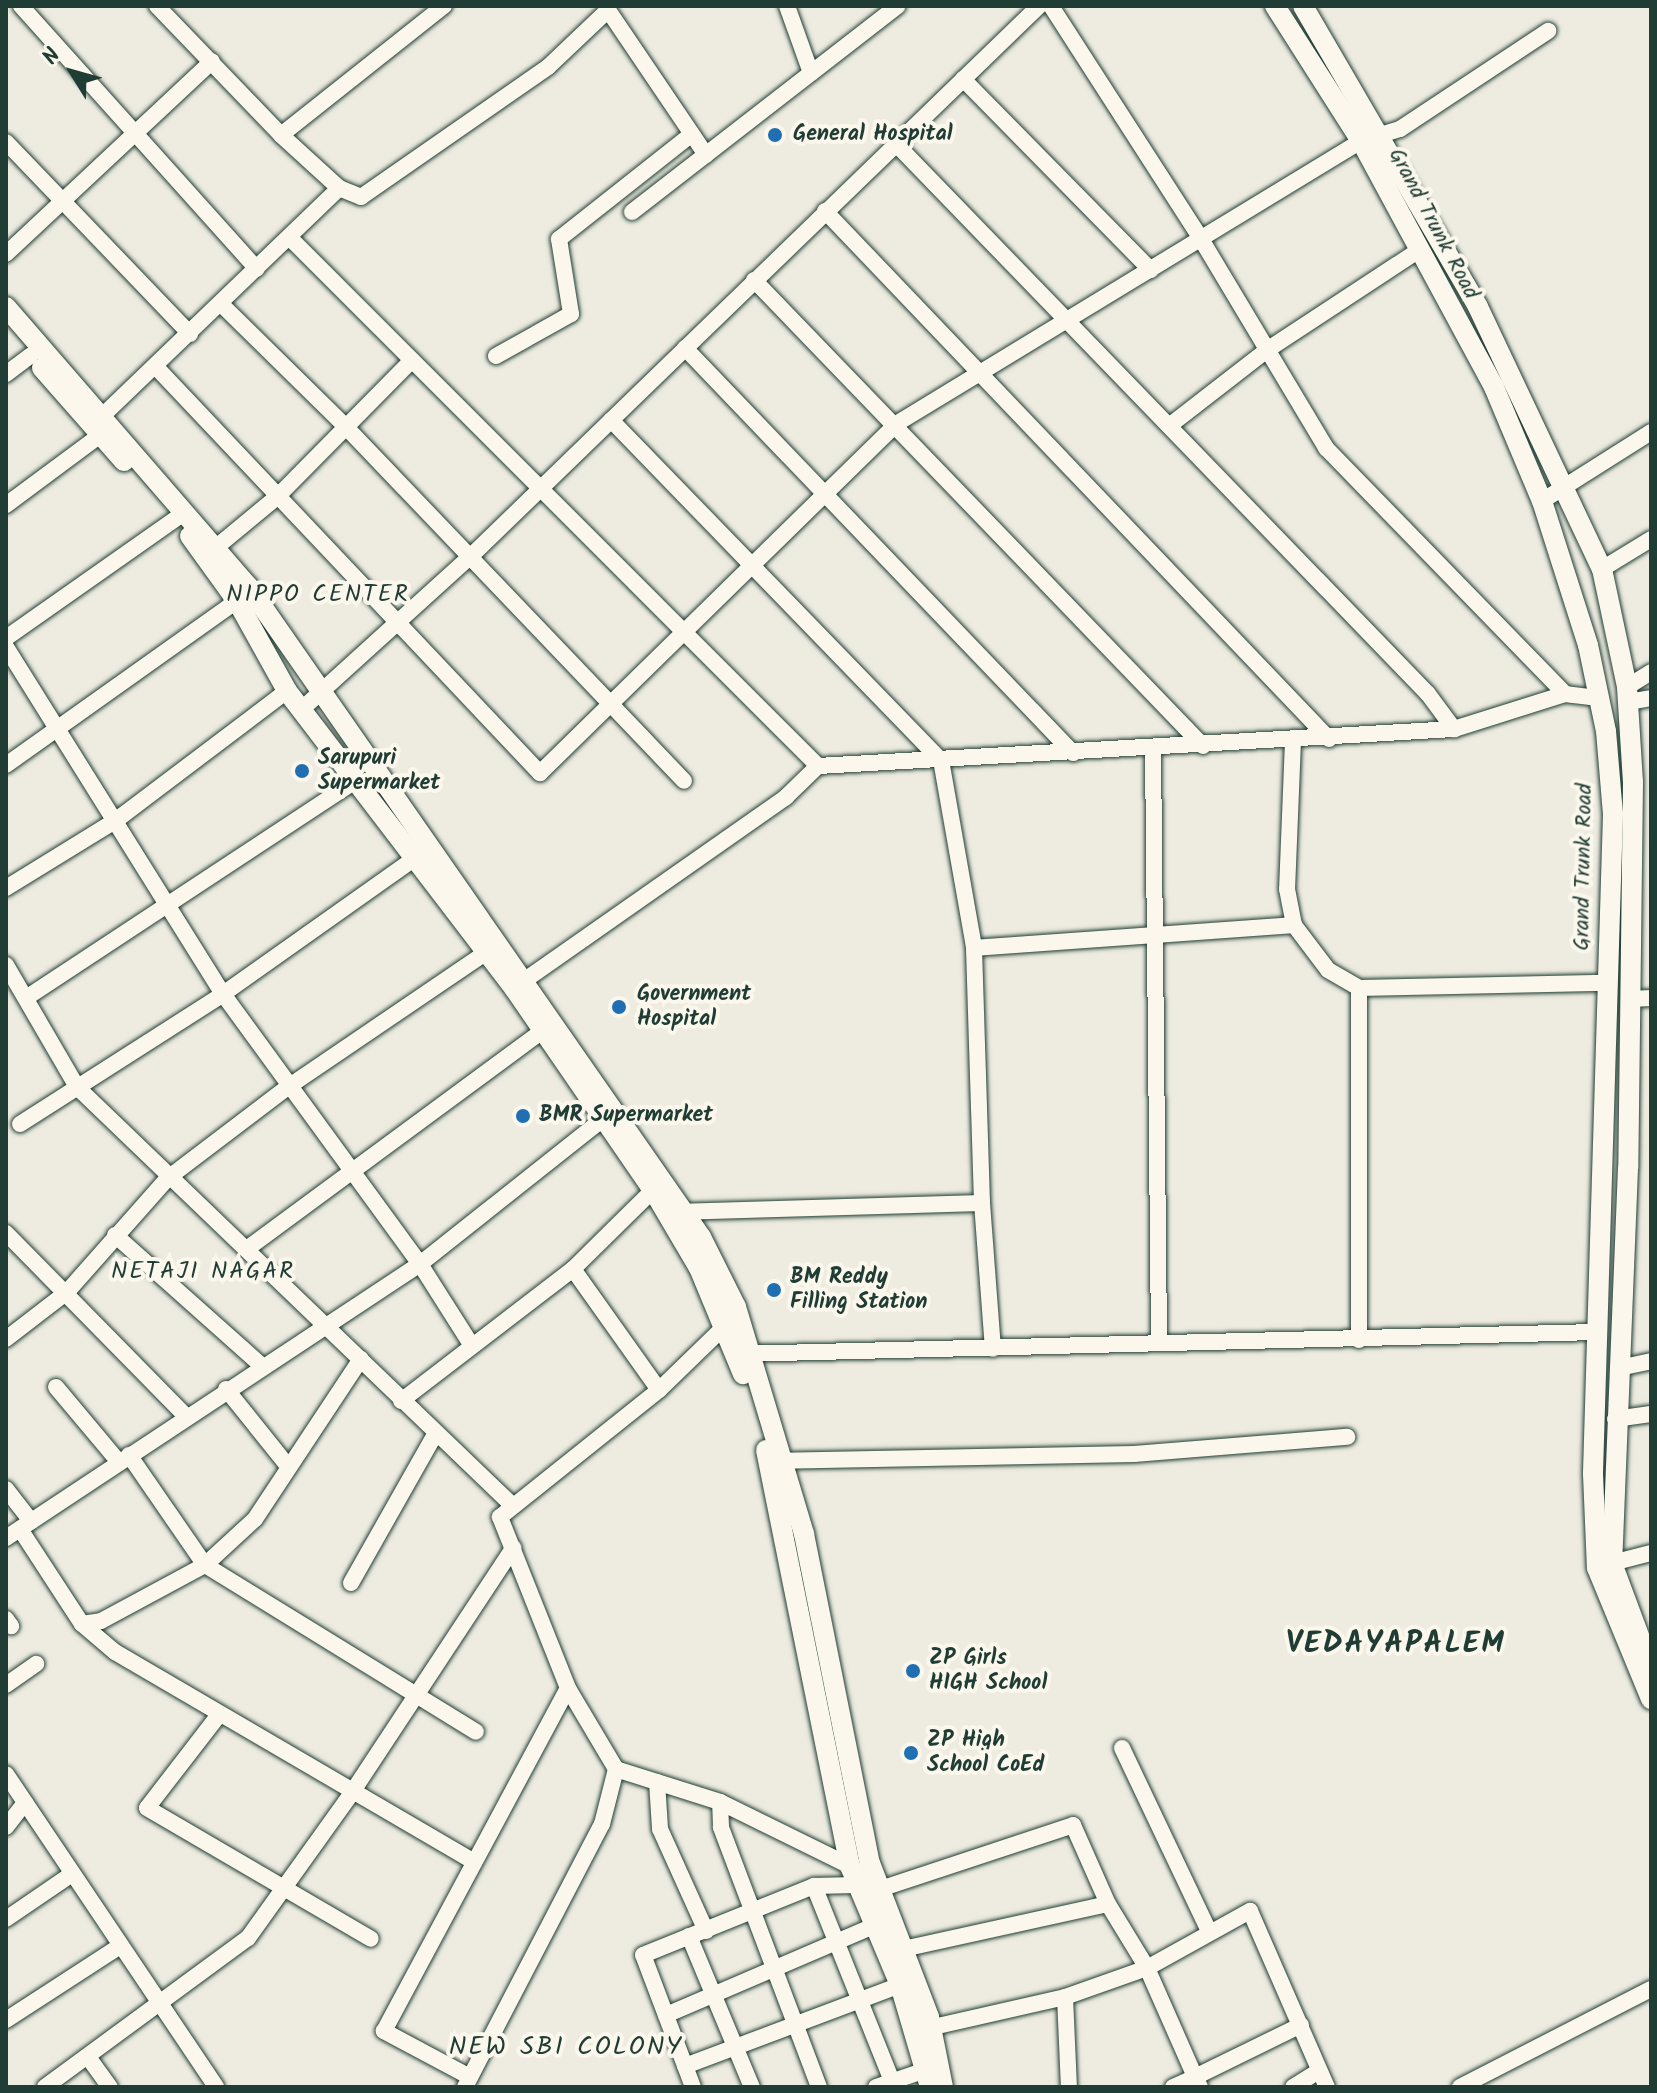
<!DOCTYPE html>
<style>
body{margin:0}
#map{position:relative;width:1657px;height:2093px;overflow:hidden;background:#eeece1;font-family:Kalam,sans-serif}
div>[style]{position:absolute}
.roads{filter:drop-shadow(0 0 2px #1f3d34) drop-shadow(0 0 2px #1f3d34)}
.minor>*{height:16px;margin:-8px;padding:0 8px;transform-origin:8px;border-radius:8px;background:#fbf7ec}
.major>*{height:20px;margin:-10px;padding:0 10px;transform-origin:10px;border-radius:10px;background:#fbf7ec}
.dots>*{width:22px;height:22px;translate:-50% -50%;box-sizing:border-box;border:4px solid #fbf7ec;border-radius:50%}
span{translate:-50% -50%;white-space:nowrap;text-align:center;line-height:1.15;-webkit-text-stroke:8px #fbf7ec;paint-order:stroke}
.poi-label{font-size:22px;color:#1f3d34;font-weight:700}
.left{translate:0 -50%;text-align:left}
.street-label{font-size:22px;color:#1f3d34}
.neighbourhood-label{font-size:24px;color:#1f3d34;letter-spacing:2px}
.quarter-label{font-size:26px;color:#1f3d34;letter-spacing:2px}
.district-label{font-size:30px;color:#1f3d34;font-weight:700;letter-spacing:2px}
.frame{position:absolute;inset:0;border:8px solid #1f3d34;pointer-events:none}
.north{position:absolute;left:32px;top:32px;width:80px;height:80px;-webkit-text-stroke:6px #fbf7ec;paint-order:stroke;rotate:307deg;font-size:22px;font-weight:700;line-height:32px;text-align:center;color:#1f3d34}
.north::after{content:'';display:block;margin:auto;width:28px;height:36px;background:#1f3d34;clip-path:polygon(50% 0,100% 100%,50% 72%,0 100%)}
</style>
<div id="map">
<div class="roads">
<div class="minor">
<div style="left:21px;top:6px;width:353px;rotate:48.1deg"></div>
<div style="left:157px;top:6px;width:179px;rotate:46.1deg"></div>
<div style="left:281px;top:135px;width:79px;rotate:42.4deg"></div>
<div style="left:339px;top:188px;width:24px;rotate:22deg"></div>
<div style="left:361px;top:197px;width:228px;rotate:-34.8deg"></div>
<div style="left:548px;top:67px;width:83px;rotate:-43.5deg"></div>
<div style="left:608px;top:10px;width:175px;rotate:55.9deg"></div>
<div style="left:787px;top:6px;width:71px;rotate:70.3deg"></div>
<div style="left:1051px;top:6px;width:277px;rotate:57.2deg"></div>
<div style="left:1201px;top:239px;width:244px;rotate:59.1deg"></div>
<div style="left:1326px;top:448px;width:343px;rotate:45.8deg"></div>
<div style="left:963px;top:79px;width:268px;rotate:45.5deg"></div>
<div style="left:281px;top:135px;width:208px;rotate:-38.4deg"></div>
<div style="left:6px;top:142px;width:266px;rotate:46.2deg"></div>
<div style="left:896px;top:144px;width:765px;rotate:45.95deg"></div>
<div style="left:1428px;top:694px;width:44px;rotate:53.4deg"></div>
<div style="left:825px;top:211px;width:730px;rotate:46.33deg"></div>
<div style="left:632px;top:212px;width:336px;rotate:-37.8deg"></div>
<div style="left:289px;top:237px;width:748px;rotate:45deg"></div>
<div style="left:6px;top:254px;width:282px;rotate:-43.1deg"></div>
<div style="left:754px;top:280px;width:647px;rotate:46.06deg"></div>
<div style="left:221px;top:304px;width:173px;rotate:44.5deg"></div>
<div style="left:344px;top:425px;width:492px;rotate:46.3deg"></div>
<div style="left:685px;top:348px;width:561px;rotate:46.23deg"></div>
<div style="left:496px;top:356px;width:86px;rotate:-29.2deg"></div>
<div style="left:571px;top:314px;width:76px;rotate:-99.1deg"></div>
<div style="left:559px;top:239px;width:169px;rotate:-38.3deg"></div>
<div style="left:156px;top:367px;width:559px;rotate:46.6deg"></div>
<div style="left:540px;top:773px;width:499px;rotate:-44.4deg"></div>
<div style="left:896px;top:424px;width:544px;rotate:-31.32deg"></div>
<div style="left:1361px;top:141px;width:41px;rotate:-17.1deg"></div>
<div style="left:1400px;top:129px;width:178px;rotate:-33.5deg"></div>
<div style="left:6px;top:374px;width:31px;rotate:-37deg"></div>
<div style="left:611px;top:420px;width:474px;rotate:45.9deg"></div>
<div style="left:941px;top:760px;width:191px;rotate:80deg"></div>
<div style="left:95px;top:423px;width:339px;rotate:-43.9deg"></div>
<div style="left:1169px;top:426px;width:124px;rotate:-37.8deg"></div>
<div style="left:1267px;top:350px;width:182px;rotate:-33.3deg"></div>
<div style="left:1542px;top:501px;width:129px;rotate:-32.3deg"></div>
<div style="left:6px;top:505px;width:116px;rotate:-36.6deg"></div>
<div style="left:208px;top:554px;width:89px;rotate:-39.6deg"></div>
<div style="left:277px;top:497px;width:192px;rotate:-45.4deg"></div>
<div style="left:1602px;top:569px;width:57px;rotate:-31.5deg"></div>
<div style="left:6px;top:638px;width:210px;rotate:-35.1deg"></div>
<div style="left:6px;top:647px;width:409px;rotate:58deg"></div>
<div style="left:223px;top:994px;width:334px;rotate:53.9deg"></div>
<div style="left:420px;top:1264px;width:97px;rotate:57.6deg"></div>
<div style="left:1627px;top:687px;width:28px;rotate:-32deg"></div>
<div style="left:1628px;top:702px;width:23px;rotate:-10deg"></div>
<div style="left:302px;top:709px;width:228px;rotate:-42.2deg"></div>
<div style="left:471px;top:556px;width:791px;rotate:-44.08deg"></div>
<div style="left:1293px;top:741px;width:148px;rotate:92.3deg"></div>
<div style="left:1287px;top:889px;width:37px;rotate:79deg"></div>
<div style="left:1294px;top:925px;width:56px;rotate:52.9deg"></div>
<div style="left:1328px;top:970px;width:36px;rotate:30deg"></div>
<div style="left:1359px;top:988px;width:247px;rotate:-1.2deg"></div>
<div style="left:1153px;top:748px;width:592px;rotate:89.42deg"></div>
<div style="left:6px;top:765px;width:283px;rotate:-35.4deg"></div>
<div style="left:6px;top:888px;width:128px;rotate:-31.6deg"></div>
<div style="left:115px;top:821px;width:216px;rotate:-37.1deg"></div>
<div style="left:6px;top:965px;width:141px;rotate:59.8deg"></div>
<div style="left:77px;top:1087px;width:602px;rotate:43.86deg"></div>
<div style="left:515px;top:987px;width:331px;rotate:-35deg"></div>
<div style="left:786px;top:797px;width:45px;rotate:-44.1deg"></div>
<div style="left:818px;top:766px;width:637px;rotate:-3.33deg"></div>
<div style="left:1454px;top:729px;width:116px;rotate:-17.5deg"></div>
<div style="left:1565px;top:694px;width:32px;rotate:7deg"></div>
<div style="left:26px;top:998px;width:392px;rotate:-33.4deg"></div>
<div style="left:1630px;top:999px;width:21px;rotate:-3deg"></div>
<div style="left:20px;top:1124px;width:241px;rotate:-32.6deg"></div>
<div style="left:223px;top:994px;width:235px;rotate:-35.3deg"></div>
<div style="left:982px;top:1203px;width:146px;rotate:85.7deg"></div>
<div style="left:675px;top:1212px;width:307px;rotate:-1.7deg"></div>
<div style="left:982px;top:1203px;width:255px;rotate:-91.8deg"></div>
<div style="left:974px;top:948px;width:321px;rotate:-4.1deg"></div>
<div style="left:6px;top:1233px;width:257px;rotate:45.5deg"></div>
<div style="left:115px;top:1235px;width:195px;rotate:41.7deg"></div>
<div style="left:248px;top:1248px;width:365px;rotate:-36.4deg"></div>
<div style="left:573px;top:1269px;width:148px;rotate:54.6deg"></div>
<div style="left:6px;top:1339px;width:77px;rotate:-37.6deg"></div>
<div style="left:67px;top:1292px;width:152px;rotate:-48.5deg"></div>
<div style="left:168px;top:1178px;width:151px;rotate:-37.2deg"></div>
<div style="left:288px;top:1087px;width:240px;rotate:-34.2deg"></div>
<div style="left:1359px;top:1340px;width:352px;rotate:-90deg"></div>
<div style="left:739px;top:1354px;width:858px;rotate:-1.47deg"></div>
<div style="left:1619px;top:1368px;width:33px;rotate:-12deg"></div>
<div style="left:56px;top:1387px;width:98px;rotate:50deg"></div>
<div style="left:226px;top:1389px;width:99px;rotate:51.2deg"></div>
<div style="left:401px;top:1401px;width:217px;rotate:-37.5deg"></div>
<div style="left:573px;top:1269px;width:112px;rotate:-44.6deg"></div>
<div style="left:1615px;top:1419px;width:36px;rotate:-8deg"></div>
<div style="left:129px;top:1455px;width:134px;rotate:55.4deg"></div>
<div style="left:205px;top:1565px;width:318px;rotate:31.6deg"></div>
<div style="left:770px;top:1461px;width:364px;rotate:-1.1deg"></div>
<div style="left:1134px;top:1454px;width:214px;rotate:-4.6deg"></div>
<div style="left:6px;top:1489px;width:41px;rotate:52deg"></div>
<div style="left:20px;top:1529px;width:113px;rotate:56.9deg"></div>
<div style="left:82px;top:1624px;width:43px;rotate:40.3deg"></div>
<div style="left:115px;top:1652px;width:416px;rotate:30.3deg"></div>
<div style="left:6px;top:1538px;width:496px;rotate:-33.5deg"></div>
<div style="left:420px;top:1264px;width:233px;rotate:-38.4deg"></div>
<div style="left:1612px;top:1563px;width:40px;rotate:-14.4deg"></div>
<div style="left:351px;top:1583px;width:172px;rotate:-60.5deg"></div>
<div style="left:6px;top:1619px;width:9px;rotate:54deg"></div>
<div style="left:82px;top:1624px;width:19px;rotate:-9deg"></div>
<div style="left:101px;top:1621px;width:118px;rotate:-28.3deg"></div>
<div style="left:205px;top:1565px;width:68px;rotate:-42.6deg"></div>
<div style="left:255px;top:1519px;width:192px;rotate:-56.5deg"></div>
<div style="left:6px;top:1685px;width:37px;rotate:-35deg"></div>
<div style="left:218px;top:1716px;width:116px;rotate:127.7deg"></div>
<div style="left:147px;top:1808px;width:259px;rotate:30.3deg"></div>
<div style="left:1122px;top:1748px;width:203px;rotate:64.6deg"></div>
<div style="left:6px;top:1774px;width:377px;rotate:56.1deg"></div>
<div style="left:657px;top:1782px;width:47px;rotate:86.3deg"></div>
<div style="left:660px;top:1829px;width:112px;rotate:65.7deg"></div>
<div style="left:720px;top:1802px;width:109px;rotate:-162.4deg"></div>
<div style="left:616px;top:1769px;width:94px;rotate:-120.7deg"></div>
<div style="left:568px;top:1688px;width:184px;rotate:-111.7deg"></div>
<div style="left:500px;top:1517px;width:203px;rotate:-38.6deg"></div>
<div style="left:659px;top:1390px;width:89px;rotate:-44.1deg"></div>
<div style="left:6px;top:1827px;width:31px;rotate:-52deg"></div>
<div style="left:814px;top:1886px;width:210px;rotate:68.2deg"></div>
<div style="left:871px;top:1892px;width:213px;rotate:-18.3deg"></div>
<div style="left:1073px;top:1825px;width:86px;rotate:66.1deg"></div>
<div style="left:6px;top:1919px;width:80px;rotate:-34.3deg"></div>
<div style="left:689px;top:1936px;width:164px;rotate:67.4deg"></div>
<div style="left:894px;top:1951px;width:219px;rotate:-12.4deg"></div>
<div style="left:1108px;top:1904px;width:75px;rotate:58.6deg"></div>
<div style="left:1147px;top:1968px;width:119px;rotate:66.2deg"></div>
<div style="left:1195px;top:2077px;width:118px;rotate:-26.1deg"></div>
<div style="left:1065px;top:1997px;width:90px;rotate:87.5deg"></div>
<div style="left:666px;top:2015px;width:223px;rotate:-23.2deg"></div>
<div style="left:6px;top:2020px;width:136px;rotate:-33deg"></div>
<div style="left:920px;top:2030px;width:149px;rotate:-12.8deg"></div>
<div style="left:1065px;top:1997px;width:87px;rotate:-19.5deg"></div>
<div style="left:1147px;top:1968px;width:118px;rotate:-29deg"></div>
<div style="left:1250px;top:1911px;width:192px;rotate:66.4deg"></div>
<div style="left:88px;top:2057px;width:37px;rotate:54deg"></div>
<div style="left:685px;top:2066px;width:230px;rotate:-20.6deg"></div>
<div style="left:470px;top:2077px;width:98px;rotate:-151.9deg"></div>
<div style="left:384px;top:2031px;width:389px;rotate:-61.8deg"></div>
<div style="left:45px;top:2087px;width:252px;rotate:-36.3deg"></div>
<div style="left:248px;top:1938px;width:177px;rotate:-54.4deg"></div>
<div style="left:351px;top:1794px;width:295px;rotate:-56.6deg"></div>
<div style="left:465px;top:2087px;width:297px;rotate:-62.5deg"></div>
<div style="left:602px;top:1824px;width:57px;rotate:-75.7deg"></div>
<div style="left:693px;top:2087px;width:141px;rotate:-110.7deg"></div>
<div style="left:643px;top:1955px;width:184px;rotate:-22deg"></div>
<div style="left:814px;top:1886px;width:42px;rotate:-1.4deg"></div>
<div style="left:819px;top:2087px;width:278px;rotate:-110.7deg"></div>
<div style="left:721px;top:1827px;width:25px;rotate:-92deg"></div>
<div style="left:720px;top:1802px;width:145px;rotate:26.2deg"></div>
<div style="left:876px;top:2087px;width:53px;rotate:-18.8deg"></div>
<div style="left:1173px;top:2087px;width:24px;rotate:-24deg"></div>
<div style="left:1195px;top:2077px;width:11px;rotate:63deg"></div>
<div style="left:1293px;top:2087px;width:28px;rotate:-32deg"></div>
<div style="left:1460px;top:2087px;width:215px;rotate:-27.2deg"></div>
</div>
<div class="major">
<div style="left:1275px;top:6px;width:160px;rotate:57.5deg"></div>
<div style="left:1361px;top:141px;width:280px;rotate:61.6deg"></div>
<div style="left:1494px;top:387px;width:124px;rotate:67.2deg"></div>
<div style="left:1542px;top:501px;width:151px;rotate:72.3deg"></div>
<div style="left:1588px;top:645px;width:88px;rotate:78.2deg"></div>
<div style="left:1606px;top:731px;width:83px;rotate:85.2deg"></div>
<div style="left:1613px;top:814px;width:660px;rotate:91.74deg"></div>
<div style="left:1593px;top:1474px;width:94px;rotate:87.6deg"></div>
<div style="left:1597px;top:1568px;width:142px;rotate:67.6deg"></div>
<div style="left:1303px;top:6px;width:348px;rotate:59.8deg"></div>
<div style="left:1478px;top:307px;width:290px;rotate:64.7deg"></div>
<div style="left:1602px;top:569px;width:121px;rotate:78deg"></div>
<div style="left:1627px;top:687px;width:95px;rotate:86.4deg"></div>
<div style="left:1633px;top:782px;width:386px;rotate:90.7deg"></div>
<div style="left:1628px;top:1168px;width:395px;rotate:92.3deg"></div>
<div style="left:1612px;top:1563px;width:112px;rotate:69.6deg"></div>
<div style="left:6px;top:307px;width:369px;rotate:49.1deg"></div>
<div style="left:248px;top:586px;width:793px;rotate:55.17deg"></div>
<div style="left:701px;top:1237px;width:78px;rotate:63.4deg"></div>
<div style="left:736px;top:1307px;width:237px;rotate:73.3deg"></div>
<div style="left:804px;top:1534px;width:336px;rotate:78.7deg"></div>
<div style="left:870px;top:1863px;width:165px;rotate:69deg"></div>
<div style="left:929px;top:2017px;width:71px;rotate:78.7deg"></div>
<div style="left:42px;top:368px;width:124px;rotate:48.6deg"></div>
<div style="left:190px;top:536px;width:80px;rotate:54.1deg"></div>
<div style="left:237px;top:601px;width:103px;rotate:60.9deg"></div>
<div style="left:287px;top:691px;width:374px;rotate:52.6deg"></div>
<div style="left:514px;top:988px;width:245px;rotate:55.5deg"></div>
<div style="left:653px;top:1190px;width:91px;rotate:59.5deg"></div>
<div style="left:699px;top:1268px;width:115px;rotate:67.5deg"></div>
<div style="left:766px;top:1450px;width:424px;rotate:78.6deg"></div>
<div style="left:850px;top:1866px;width:129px;rotate:67.2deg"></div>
<div style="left:900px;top:1985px;width:106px;rotate:73.6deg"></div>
</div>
</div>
<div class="dots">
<div style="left:775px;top:135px;background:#1f6fb2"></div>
<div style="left:302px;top:771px;background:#1f6fb2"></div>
<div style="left:619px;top:1007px;background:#1f6fb2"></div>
<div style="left:523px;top:1116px;background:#1f6fb2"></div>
<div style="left:774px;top:1290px;background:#1f6fb2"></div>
<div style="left:913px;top:1671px;background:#1f6fb2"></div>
<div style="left:911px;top:1753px;background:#1f6fb2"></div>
</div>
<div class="poi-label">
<span class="left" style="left:793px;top:135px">General Hospital</span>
<span class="left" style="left:318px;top:771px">Sarupuri<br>Supermarket</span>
<span class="left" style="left:637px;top:1007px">Government<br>Hospital</span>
<span class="left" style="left:539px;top:1116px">BMR Supermarket</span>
<span class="left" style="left:790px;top:1290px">BM Reddy<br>Filling Station</span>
<span class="left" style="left:929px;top:1671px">ZP Girls<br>HIGH School</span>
<span class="left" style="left:927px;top:1753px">ZP High<br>School CoEd</span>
</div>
<div class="street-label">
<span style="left:1433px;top:224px;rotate:62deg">Grand Trunk Road</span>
<span style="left:1584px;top:867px;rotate:-89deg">Grand Trunk Road</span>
</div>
<div class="neighbourhood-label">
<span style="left:318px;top:595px">NIPPO CENTER</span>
<span style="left:203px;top:1272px">NETAJI NAGAR</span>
</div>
<div class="quarter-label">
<span style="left:566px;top:2048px">NEW SBI COLONY</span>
</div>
<div class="district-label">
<span style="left:1396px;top:1644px">VEDAYAPALEM</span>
</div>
<div class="frame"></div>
<div class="north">N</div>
</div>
